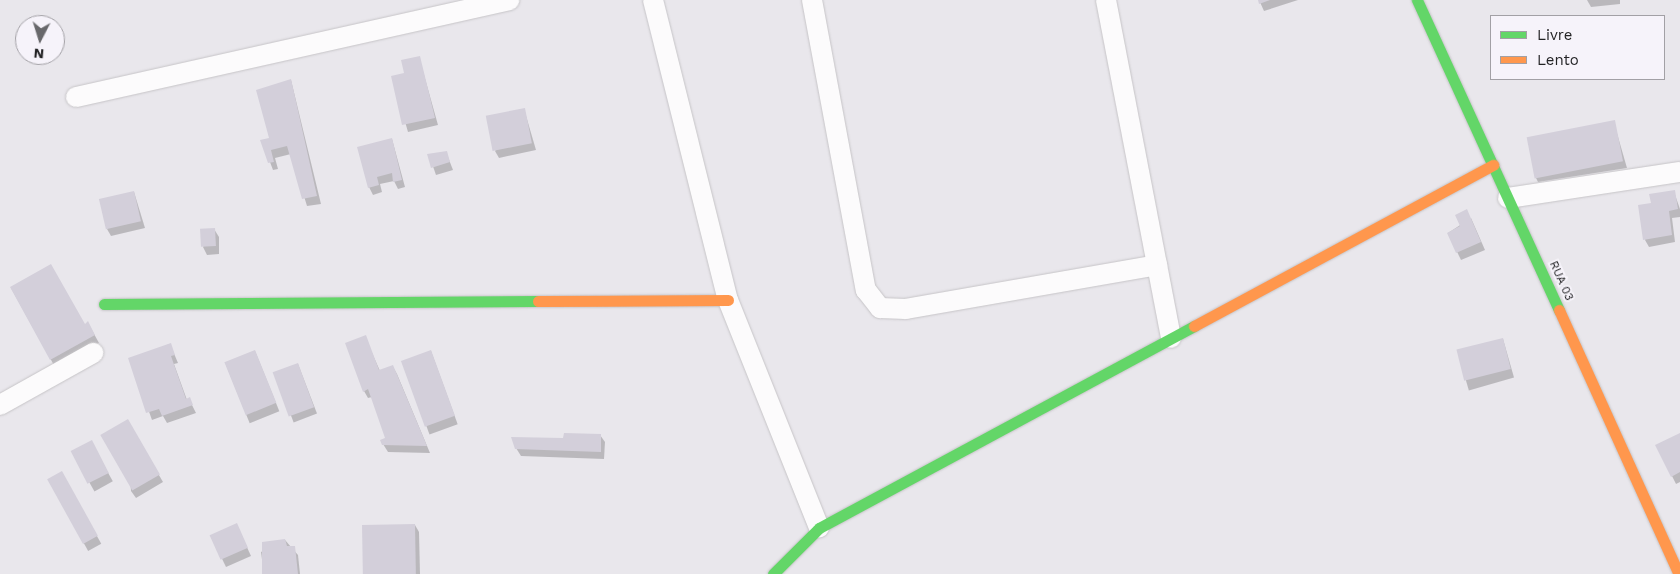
<!DOCTYPE html>
<style>
body{margin:0}
#map{position:relative;width:1680px;height:574px;overflow:hidden;background:#e9e7ec;font-family:"Work Sans",sans-serif}
div>[style]{position:absolute}
.shadow>*{inset:0;background:#0003;transform-origin:0 0}
.building>*{inset:0;background:#d3cfda;transform-origin:0 0}
.roads{filter:drop-shadow(0 0 1px #c6c4c7) drop-shadow(0 0 1px #c6c4c7)}
.street>*{height:20px;margin:-10px;padding:0 10px;transform-origin:10px;border-radius:10px;background:#fcfbfc}
.fast>*{height:11px;margin:-5.5px;padding:0 5.5px;transform-origin:5.5px;border-radius:5.5px;background:#63d668}
.slow>*{height:11px;margin:-5.5px;padding:0 5.5px;transform-origin:5.5px;border-radius:5.5px;background:#ff974d}
span{translate:-50% -50%;white-space:nowrap;text-align:center;line-height:1.15;-webkit-text-stroke:4px #f6f3fa;paint-order:stroke}
.street-label{font-size:12px;color:#232325}
.legend{position:absolute;left:1490px;top:15px;width:175px;height:65px;box-sizing:border-box;background:#f6f3fa;border:1px solid #a2a0a5;margin:0;padding:6px 9px;list-style:none;font-size:15px;color:#232325}
.legend li{display:flex;align-items:center;gap:10px;height:25px}
.legend b{width:25px;border:1px solid #a2a0a5}
.north{position:absolute;left:15px;top:15px;width:50px;height:50px;box-sizing:border-box;background:#f6f3fa;border:1px solid #a2a0a5;border-radius:50%;rotate:185deg;font-size:14px;font-weight:700;line-height:20px;text-align:center;color:#232325}
.north::after{content:'';display:block;margin:auto;width:18px;height:22px;background:#68686b;clip-path:polygon(50% 0,100% 100%,50% 72%,0 100%)}
</style>
<div id="map">
<div class="shadow">
<div style="clip-path:polygon(1259px 0,1298px 0,1264px 11px)"></div>
<div style="clip-path:polygon(1587px 0,1620px 0,1620px 4px,1591px 7px)"></div>
<div style="clip-path:polygon(419px 57px,438px 125px,408px 132px,392px 77px,406px 74px)"></div>
<div style="clip-path:polygon(291px 80px,321px 204px,307px 206px,291px 154px,275px 158px,278px 169px,273px 170px,262px 141px,270px 139px)"></div>
<div style="clip-path:polygon(524px 109px,536px 150px,499px 158px,495px 151px)"></div>
<div style="clip-path:polygon(1614px 123px,1627px 168px,1538px 182px,1534px 174px)"></div>
<div style="clip-path:polygon(392px 139px,405px 187px,398px 189px,394px 181px,380px 184px,382px 192px,373px 195px,369px 187px)"></div>
<div style="clip-path:polygon(446px 152px,453px 170px,436px 175px,429px 155px)"></div>
<div style="clip-path:polygon(134px 192px,145px 228px,111px 236px,107px 229px)"></div>
<div style="clip-path:polygon(1674px 192px,1680px 209px,1680px 217px,1672px 218px,1675px 242px,1649px 247px,1645px 240px,1653px 204px)"></div>
<div style="clip-path:polygon(1471px 218px,1485px 250px,1461px 260px,1448px 233px)"></div>
<div style="clip-path:polygon(214px 229px,219px 237px,219px 254px,207px 255px,203px 247px)"></div>
<div style="clip-path:polygon(11px 288px,84px 325px,88px 323px,99px 343px,55px 367px)"></div>
<div style="clip-path:polygon(365px 337px,380px 371px,393px 367px,397px 374px,430px 453px,388px 452px,383px 444px,387px 438px,372px 397px,368px 398px,364px 391px)"></div>
<div style="left:1503px;top:339px;width:40px;height:47px;rotate:74deg"></div>
<div style="clip-path:polygon(170px 344px,178px 363px,174px 364px,187px 400px,189px 399px,196px 413px,167px 423px,163px 416px,152px 420px,130px 359px)"></div>
<div style="left:255px;top:351px;width:65px;height:32px;rotate:68deg"></div>
<div style="left:431px;top:351px;width:78px;height:30px;rotate:70deg"></div>
<div style="left:298px;top:364px;width:53px;height:25px;rotate:69deg"></div>
<div style="clip-path:polygon(127px 420px,163px 482px,136px 498px,131px 491px)"></div>
<div style="clip-path:polygon(600px 435px,605px 442px,604px 459px,521px 456px,516px 448px)"></div>
<div style="clip-path:polygon(1680px 435px,1680px 482px,1676px 484px,1672px 476px)"></div>
<div style="left:91px;top:442px;width:45px;height:21px;rotate:61deg"></div>
<div style="left:62px;top:473px;width:81px;height:15px;rotate:61deg"></div>
<div style="clip-path:polygon(415px 525px,419px 532px,420px 574px,365px 574px)"></div>
<div style="clip-path:polygon(240px 532px,251px 556px,226px 567px,211px 536px)"></div>
<div style="clip-path:polygon(285px 540px,298px 555px,300px 574px,264px 574px,261px 552px)"></div>
</div>
<div class="building">
<div style="clip-path:polygon(1258px 0,1270px 0,1259px 4px)"></div>
<div style="clip-path:polygon(420px 56px,435px 118px,402px 125px,391px 76px,404px 73px,401px 60px)"></div>
<div style="clip-path:polygon(291px 79px,317px 196px,302px 199px,287px 146px,271px 150px,274px 162px,268px 163px,260px 140px,269px 138px,256px 90px)"></div>
<div style="left:525px;top:108px;width:36px;height:40px;rotate:79deg"></div>
<div style="left:1615px;top:120px;width:42px;height:90px;rotate:79deg"></div>
<div style="clip-path:polygon(392px 138px,402px 180px,393px 182px,392px 173px,377px 177px,379px 185px,368px 188px,357px 147px)"></div>
<div style="clip-path:polygon(447px 151px,450px 162px,431px 168px,427px 154px)"></div>
<div style="clip-path:polygon(1675px 190px,1678px 209px,1669px 211px,1672px 235px,1643px 240px,1638px 205px,1651px 203px,1649px 194px)"></div>
<div style="left:134px;top:191px;width:31px;height:36px;rotate:77deg"></div>
<div style="clip-path:polygon(1467px 209px,1481px 242px,1456px 253px,1447px 233px,1460px 226px,1455px 215px)"></div>
<div style="left:215px;top:228px;width:18px;height:15px;rotate:87deg"></div>
<div style="clip-path:polygon(51px 264px,85px 324px,88px 321px,95px 335px,50px 360px,10px 287px)"></div>
<div style="clip-path:polygon(366px 335px,379px 370px,393px 365px,427px 446px,382px 445px,380px 440px,385px 438px,368px 389px,363px 392px,345px 343px)"></div>
<div style="left:1503px;top:338px;width:32px;height:48px;rotate:76deg"></div>
<div style="clip-path:polygon(171px 343px,175px 355px,171px 356px,186px 399px,190px 397px,193px 405px,162px 416px,159px 409px,146px 413px,128px 358px)"></div>
<div style="left:255px;top:350px;width:57px;height:33px;rotate:68deg"></div>
<div style="left:431px;top:350px;width:70px;height:32px;rotate:70deg"></div>
<div style="left:298px;top:363px;width:47px;height:27px;rotate:70deg"></div>
<div style="left:128px;top:419px;width:64px;height:32px;rotate:60deg"></div>
<div style="clip-path:polygon(564px 433px,601px 434px,601px 452px,515px 449px,511px 437px,563px 438px)"></div>
<div style="clip-path:polygon(1680px 433px,1680px 472px,1671px 477px,1655px 445px)"></div>
<div style="left:92px;top:440px;width:37px;height:24px;rotate:63deg"></div>
<div style="left:62px;top:471px;width:74px;height:17px;rotate:61deg"></div>
<div style="left:237px;top:523px;width:27px;height:30px;rotate:66deg"></div>
<div style="left:415px;top:524px;width:50px;height:53px;rotate:89deg"></div>
<div style="clip-path:polygon(285px 539px,287px 546px,295px 546px,298px 574px,262px 574px,262px 542px)"></div>
</div>
<div class="roads">
<div class="street">
<div style="left:653px;top:0;width:309px;rotate:76deg"></div>
<div style="left:728px;top:300px;width:245px;rotate:68.2deg"></div>
<div style="left:812px;top:0;width:295px;rotate:79.5deg"></div>
<div style="left:866px;top:290px;width:23px;rotate:52deg"></div>
<div style="left:880px;top:308px;width:26px;rotate:2deg"></div>
<div style="left:906px;top:309px;width:255px;rotate:-9.9deg"></div>
<div style="left:1106px;top:0;width:344px;rotate:79.1deg"></div>
<div style="left:76px;top:97px;width:444px;rotate:-12.6deg"></div>
<div style="left:1508px;top:198px;width:174px;rotate:-8.6deg"></div>
<div style="left:0;top:405px;width:107px;rotate:-29.2deg"></div>
</div>
<div class="fast">
<div style="left:1417px;top:0;width:341px;rotate:65.4deg"></div>
<div style="left:104px;top:304px;width:434px;rotate:-0.4deg"></div>
<div style="left:773px;top:574px;width:65px;rotate:-45deg"></div>
<div style="left:819px;top:528px;width:426px;rotate:-28.3deg"></div>
</div>
<div class="slow">
<div style="left:538px;top:301px;width:190px;rotate:-0.3deg"></div>
<div style="left:1559px;top:310px;width:290px;rotate:65.6deg"></div>
<div style="left:1194px;top:326px;width:340px;rotate:-28.3deg"></div>
</div>
</div>
<div class="street-label">
<span style="left:1561px;top:281px;rotate:66deg">RUA 03</span>
</div>
<ul class="legend">
<li><b style="height:6px;background:#63d668"></b>Livre</li>
<li><b style="height:6px;background:#ff974d"></b>Lento</li>
</ul>
<div class="north">N</div>
</div>
